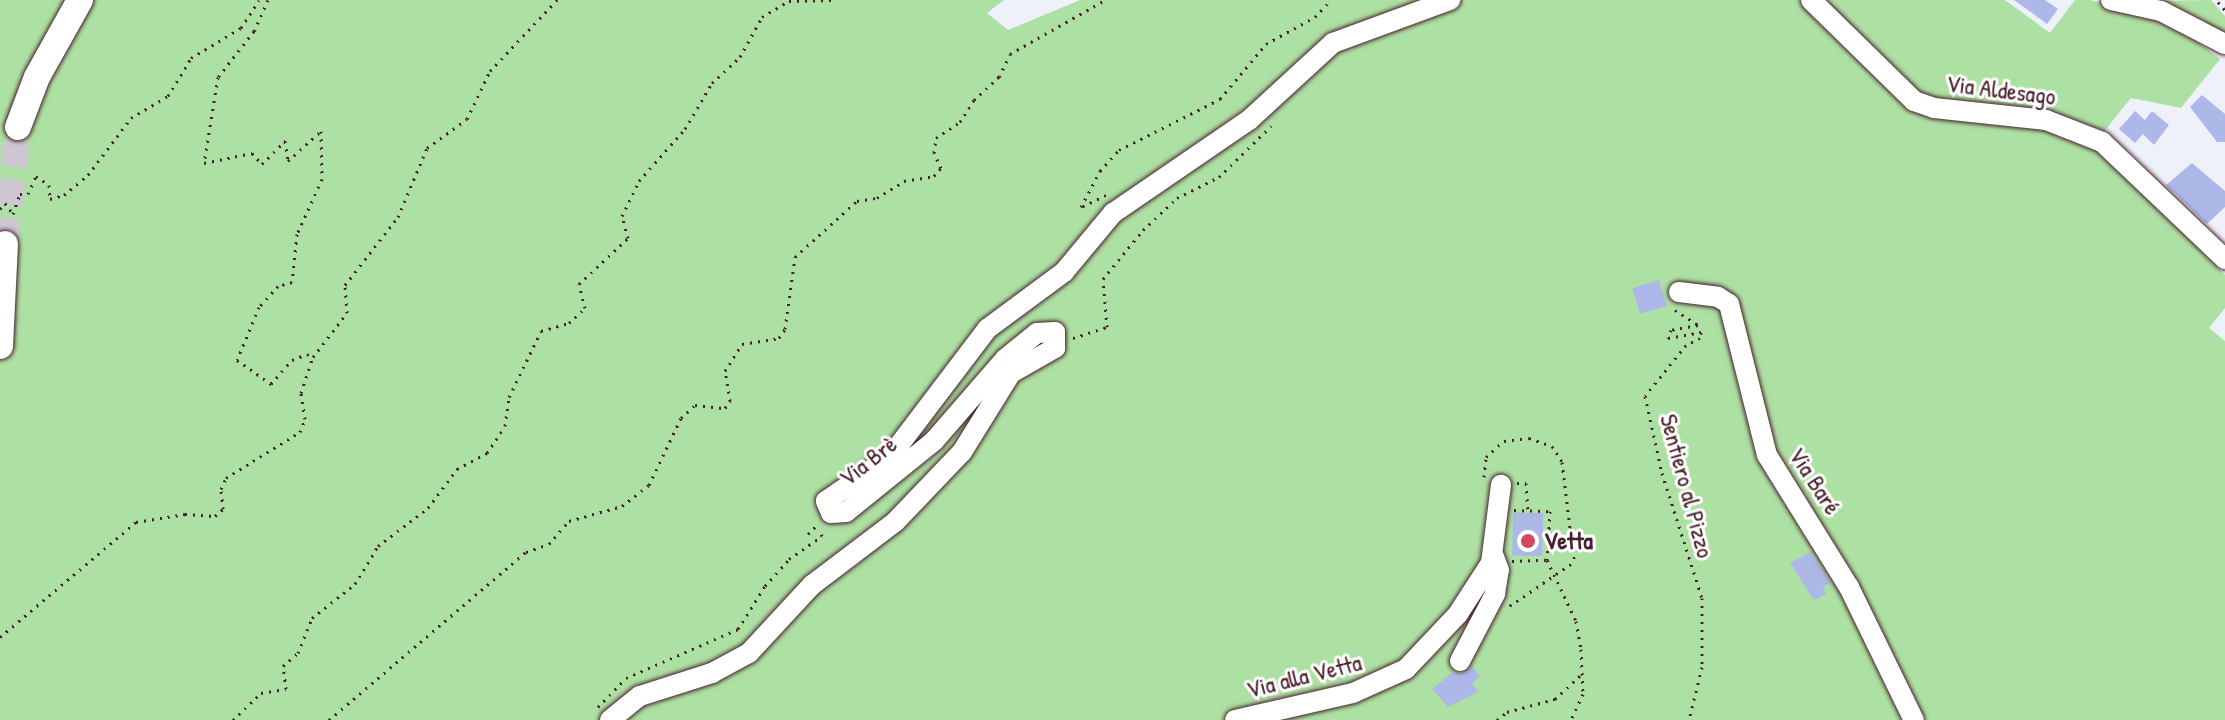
<!DOCTYPE html>
<meta charset="utf-8">
<style>
body{margin:0}
#map{position:relative;width:2225px;height:720px;overflow:hidden;background:#eff1fa;font-family:"Patrick Hand",sans-serif}
div>[style]{position:absolute}
.green>*{inset:0;background:#ade1a3}
.building>*{inset:0;background:#adb8e8;transform-origin:0 0}
.major-tunnel>*{height:26px;margin-top:-13px;transform-origin:0;background:repeating-linear-gradient(90deg,#cec7d1 0 26px,transparent 0 39px)}
.path>*{height:3px;margin-top:-1.5px;transform-origin:0;background:repeating-linear-gradient(90deg,#4a1f2b 0 2px,transparent 0 8px)}
.roads{filter:drop-shadow(0 0 2px #4a1f2b) drop-shadow(0 0 2px #4a1f2b)}
.minor>*{height:20px;margin:-10px;padding:0 10px;transform-origin:10px;border-radius:10px;background:#fff}
.major>*{height:26px;margin:-13px;padding:0 13px;transform-origin:13px;border-radius:13px;background:#fff}
.dots>*{width:22px;height:22px;translate:-50% -50%;box-sizing:border-box;border:4px solid #fff;border-radius:50%}
span{translate:-50% -50%;white-space:nowrap;text-align:center;line-height:1.15;-webkit-text-stroke:6px #fff;paint-order:stroke}
.street-label{font-size:24px;color:#4a1f2b}
.poi-label{font-size:24px;color:#4a1f2b;font-weight:700}
.left{translate:0 -50%;text-align:left}
</style>
<div id="map">
<div class="green">
<div style="clip-path:polygon(0 0,70px 0,67px 41px,94px 0,1004px 0,987px 13px,1008px 30px,1080px 0,2005px 0,2050px 33px,2075px 0,2090px 0,2166px 19px,2220px 59px,2181px 108px,2131px 98px,2094px 144px,2225px 275px,2225px 308px,2209px 328px,2225px 341px,2225px 720px,0 720px)"></div>
<div style="clip-path:polygon(2211px 0,2225px 16px,2225px 36px,2202px 20px,2149px 1px)"></div>
</div>
<div class="building">
<div style="clip-path:polygon(2014px 0,2045px 0,2058px 9px,2047px 24px)"></div>
<div style="clip-path:polygon(2202px 95px,2225px 114px,2225px 142px,2217px 142px,2190px 107px)"></div>
<div style="clip-path:polygon(2135px 111px,2145px 120px,2152px 111px,2169px 125px,2154px 145px,2143px 134px,2135px 143px,2119px 129px)"></div>
<div style="clip-path:polygon(2192px 163px,2225px 191px,2225px 207px,2207px 224px,2166px 185px)"></div>
<div style="left:1659px;top:280px;width:27px;height:28px;rotate:73deg"></div>
<div style="left:1543px;top:513px;width:43px;height:30px;rotate:91deg"></div>
<div style="clip-path:polygon(1810px 552px,1831px 583px,1823px 587px,1826px 594px,1814px 600px,1790px 563px)"></div>
<div style="clip-path:polygon(1472px 666px,1480px 676px,1472px 683px,1478px 692px,1448px 707px,1432px 689px,1453px 672px,1461px 674px)"></div>
</div>
<div class="major-tunnel">
<div style="left:5px;top:244px;width:118px;rotate:-83.7deg"></div>
</div>
<div class="path">
<div style="left:268px;top:0;width:34px;rotate:114deg"></div>
<div style="left:254px;top:31px;width:58px;rotate:128deg"></div>
<div style="left:218px;top:77px;width:87px;rotate:99.2deg"></div>
<div style="left:204px;top:163px;width:49px;rotate:-11.8deg"></div>
<div style="left:252px;top:153px;width:15px;rotate:48deg"></div>
<div style="left:262px;top:164px;width:33px;rotate:-45deg"></div>
<div style="left:285px;top:141px;width:20px;rotate:81deg"></div>
<div style="left:288px;top:161px;width:45px;rotate:-42.3deg"></div>
<div style="left:321px;top:131px;width:48px;rotate:88.8deg"></div>
<div style="left:322px;top:179px;width:60px;rotate:114.4deg"></div>
<div style="left:297px;top:234px;width:48px;rotate:95.9deg"></div>
<div style="left:292px;top:282px;width:15px;rotate:164deg"></div>
<div style="left:278px;top:286px;width:28px;rotate:132deg"></div>
<div style="left:259px;top:307px;width:57px;rotate:112.5deg"></div>
<div style="left:237px;top:360px;width:42px;rotate:35.2deg"></div>
<div style="left:271px;top:384px;width:32px;rotate:-49deg"></div>
<div style="left:292px;top:360px;width:16px;rotate:-22deg"></div>
<div style="left:307px;top:354px;width:7px;rotate:27deg"></div>
<div style="left:2218px;top:2px;width:11px;rotate:49deg"></div>
<div style="left:1106px;top:195px;width:28px;rotate:154deg"></div>
<div style="left:1081px;top:207px;width:41px;rotate:-62.2deg"></div>
<div style="left:1100px;top:171px;width:28px;rotate:-48deg"></div>
<div style="left:1119px;top:150px;width:113px;rotate:-26.8deg"></div>
<div style="left:1220px;top:99px;width:72px;rotate:-50.1deg"></div>
<div style="left:1266px;top:44px;width:56px;rotate:-28.9deg"></div>
<div style="left:1315px;top:17px;width:23px;rotate:-47deg"></div>
<div style="left:0;top:209px;width:8px;rotate:-50deg"></div>
<div style="left:5px;top:203px;width:14px;rotate:54deg"></div>
<div style="left:13px;top:214px;width:21px;rotate:-71deg"></div>
<div style="left:20px;top:194px;width:8px"></div>
<div style="left:28px;top:194px;width:20px;rotate:-66deg"></div>
<div style="left:36px;top:176px;width:16px;rotate:35deg"></div>
<div style="left:49px;top:185px;width:14px;rotate:86deg"></div>
<div style="left:50px;top:199px;width:15px;rotate:-16deg"></div>
<div style="left:64px;top:195px;width:31px;rotate:-40deg"></div>
<div style="left:88px;top:175px;width:71px;rotate:-53deg"></div>
<div style="left:131px;top:118px;width:43px;rotate:-30.7deg"></div>
<div style="left:168px;top:96px;width:44px;rotate:-58.8deg"></div>
<div style="left:191px;top:58px;width:58px;rotate:-31deg"></div>
<div style="left:241px;top:28px;width:33px;rotate:-57deg"></div>
<div style="left:1675px;top:310px;width:27px;rotate:33deg"></div>
<div style="left:1698px;top:325px;width:27px;rotate:170deg"></div>
<div style="left:1671px;top:330px;width:9px;rotate:111deg"></div>
<div style="left:1668px;top:338px;width:34px;rotate:-10deg"></div>
<div style="left:1701px;top:332px;width:6px;rotate:99deg"></div>
<div style="left:1700px;top:338px;width:16px;rotate:153deg"></div>
<div style="left:1686px;top:345px;width:65px;rotate:128.8deg"></div>
<div style="left:1645px;top:396px;width:79px;rotate:77.6deg"></div>
<div style="left:1662px;top:473px;width:131px;rotate:72.3deg"></div>
<div style="left:1702px;top:598px;width:69px;rotate:90deg"></div>
<div style="left:1702px;top:667px;width:55px;rotate:103.8deg"></div>
<div style="left:1073px;top:338px;width:36px;rotate:-18deg"></div>
<div style="left:1107px;top:327px;width:48px;rotate:-94.8deg"></div>
<div style="left:1103px;top:279px;width:63px;rotate:-50.8deg"></div>
<div style="left:1143px;top:230px;width:47px;rotate:-43.3deg"></div>
<div style="left:1177px;top:198px;width:47px;rotate:-26.6deg"></div>
<div style="left:1219px;top:177px;width:73px;rotate:-44.4deg"></div>
<div style="left:1484px;top:477px;width:20px;rotate:-84deg"></div>
<div style="left:1486px;top:457px;width:24px;rotate:-42deg"></div>
<div style="left:1504px;top:441px;width:25px;rotate:-7deg"></div>
<div style="left:1529px;top:438px;width:24px;rotate:19deg"></div>
<div style="left:1552px;top:446px;width:19px;rotate:58deg"></div>
<div style="left:1562px;top:462px;width:66px;rotate:83.1deg"></div>
<div style="left:1570px;top:528px;width:18px;rotate:52deg"></div>
<div style="left:1581px;top:542px;width:24px;rotate:114deg"></div>
<div style="left:1571px;top:564px;width:76px;rotate:145.7deg"></div>
<div style="left:1517px;top:483px;width:9px"></div>
<div style="left:1526px;top:483px;width:27px;rotate:86deg"></div>
<div style="left:1514px;top:510px;width:36px;rotate:2deg"></div>
<div style="left:1550px;top:511px;width:49px;rotate:93.5deg"></div>
<div style="left:1547px;top:560px;width:68px;rotate:64.6deg"></div>
<div style="left:1576px;top:621px;width:28px;rotate:80deg"></div>
<div style="left:1581px;top:649px;width:45px;rotate:87.5deg"></div>
<div style="left:1583px;top:694px;width:29px;rotate:115deg"></div>
<div style="left:808px;top:534px;width:14px;rotate:-45deg"></div>
<div style="left:1512px;top:561px;width:35px;rotate:-2deg"></div>
<div style="left:0;top:637px;width:178px;rotate:-40.2deg"></div>
<div style="left:136px;top:522px;width:50px;rotate:-9.3deg"></div>
<div style="left:185px;top:514px;width:30px;rotate:4deg"></div>
<div style="left:215px;top:516px;width:11px;rotate:-41deg"></div>
<div style="left:223px;top:509px;width:20px;rotate:-96deg"></div>
<div style="left:221px;top:489px;width:12px;rotate:-66deg"></div>
<div style="left:226px;top:478px;width:87px;rotate:-31.9deg"></div>
<div style="left:300px;top:432px;width:14px;rotate:-69deg"></div>
<div style="left:305px;top:419px;width:26px;rotate:-99deg"></div>
<div style="left:301px;top:393px;width:38px;rotate:-72deg"></div>
<div style="left:313px;top:357px;width:56px;rotate:-52.3deg"></div>
<div style="left:347px;top:313px;width:28px;rotate:-94deg"></div>
<div style="left:345px;top:285px;width:86px;rotate:-52.1deg"></div>
<div style="left:398px;top:217px;width:75px;rotate:-67.2deg"></div>
<div style="left:427px;top:148px;width:49px;rotate:-35.9deg"></div>
<div style="left:467px;top:119px;width:53px;rotate:-64.4deg"></div>
<div style="left:490px;top:71px;width:98px;rotate:-46.7deg"></div>
<div style="left:598px;top:707px;width:40px;rotate:-46deg"></div>
<div style="left:626px;top:678px;width:122px;rotate:-23.6deg"></div>
<div style="left:738px;top:629px;width:51px;rotate:-57.9deg"></div>
<div style="left:765px;top:586px;width:36px;rotate:-48deg"></div>
<div style="left:789px;top:559px;width:40px;rotate:-34.9deg"></div>
<div style="left:822px;top:536px;width:4px;rotate:-117deg"></div>
<div style="left:233px;top:720px;width:39px;rotate:-44deg"></div>
<div style="left:261px;top:693px;width:25px;rotate:-9deg"></div>
<div style="left:286px;top:689px;width:23px;rotate:-97deg"></div>
<div style="left:283px;top:666px;width:20px;rotate:-41deg"></div>
<div style="left:298px;top:653px;width:38px;rotate:-68deg"></div>
<div style="left:312px;top:618px;width:55px;rotate:-38.3deg"></div>
<div style="left:355px;top:584px;width:44px;rotate:-58.8deg"></div>
<div style="left:378px;top:546px;width:63px;rotate:-37.2deg"></div>
<div style="left:428px;top:508px;width:49px;rotate:-53.4deg"></div>
<div style="left:457px;top:469px;width:34px;rotate:-28deg"></div>
<div style="left:487px;top:453px;width:32px;rotate:-56deg"></div>
<div style="left:505px;top:426px;width:29px;rotate:-82deg"></div>
<div style="left:509px;top:397px;width:73px;rotate:-64.1deg"></div>
<div style="left:541px;top:331px;width:29px;rotate:-16deg"></div>
<div style="left:569px;top:323px;width:22px;rotate:-43deg"></div>
<div style="left:585px;top:308px;width:25px;rotate:-104deg"></div>
<div style="left:579px;top:284px;width:67px;rotate:-43.2deg"></div>
<div style="left:628px;top:238px;width:23px;rotate:-105deg"></div>
<div style="left:622px;top:216px;width:39px;rotate:-64deg"></div>
<div style="left:639px;top:181px;width:69px;rotate:-48.5deg"></div>
<div style="left:685px;top:129px;width:53px;rotate:-59.6deg"></div>
<div style="left:712px;top:83px;width:38px;rotate:-43deg"></div>
<div style="left:740px;top:57px;width:46px;rotate:-61.2deg"></div>
<div style="left:762px;top:17px;width:31px;rotate:-31deg"></div>
<div style="left:789px;top:1px;width:46px;rotate:-1.2deg"></div>
<div style="left:329px;top:720px;width:259px;rotate:-40.5deg"></div>
<div style="left:526px;top:552px;width:24px;rotate:-19deg"></div>
<div style="left:549px;top:544px;width:30px;rotate:-49deg"></div>
<div style="left:569px;top:521px;width:55px;rotate:-15.8deg"></div>
<div style="left:622px;top:506px;width:34px;rotate:-38deg"></div>
<div style="left:649px;top:485px;width:74px;rotate:-64.5deg"></div>
<div style="left:681px;top:418px;width:19px;rotate:-43deg"></div>
<div style="left:695px;top:405px;width:30px;rotate:6deg"></div>
<div style="left:725px;top:408px;width:9px;rotate:-54deg"></div>
<div style="left:730px;top:401px;width:30px;rotate:-99deg"></div>
<div style="left:725px;top:371px;width:32px;rotate:-58deg"></div>
<div style="left:742px;top:344px;width:37px;rotate:-9deg"></div>
<div style="left:779px;top:338px;width:11px;rotate:-56deg"></div>
<div style="left:785px;top:329px;width:73px;rotate:-82.1deg"></div>
<div style="left:795px;top:257px;width:84px;rotate:-42.1deg"></div>
<div style="left:857px;top:201px;width:20px;rotate:-9deg"></div>
<div style="left:877px;top:198px;width:32px;rotate:-32deg"></div>
<div style="left:904px;top:181px;width:30px;rotate:-9deg"></div>
<div style="left:934px;top:176px;width:11px;rotate:-49deg"></div>
<div style="left:941px;top:168px;width:17px;rotate:-115deg"></div>
<div style="left:934px;top:153px;width:15px;rotate:-82deg"></div>
<div style="left:936px;top:138px;width:29px;rotate:-34deg"></div>
<div style="left:960px;top:122px;width:26px;rotate:-58deg"></div>
<div style="left:974px;top:100px;width:34px;rotate:-43deg"></div>
<div style="left:999px;top:77px;width:25px;rotate:-64deg"></div>
<div style="left:1010px;top:54px;width:109px;rotate:-29.6deg"></div>
<div style="left:1497px;top:720px;width:13px;rotate:-39deg"></div>
<div style="left:1507px;top:712px;width:50px;rotate:-15.2deg"></div>
<div style="left:1555px;top:699px;width:35px;rotate:-43deg"></div>
</div>
<div class="roads">
<div class="minor">
<div style="left:1811px;top:0;width:144px;rotate:44.4deg"></div>
<div style="left:1914px;top:101px;width:21px;rotate:19deg"></div>
<div style="left:1934px;top:108px;width:113px;rotate:6.1deg"></div>
<div style="left:2046px;top:120px;width:60px;rotate:21.4deg"></div>
<div style="left:2102px;top:142px;width:170px;rotate:43.6deg"></div>
<div style="left:2111px;top:0;width:51px;rotate:12.4deg"></div>
<div style="left:2161px;top:11px;width:72px;rotate:27.3deg"></div>
<div style="left:1679px;top:292px;width:39px;rotate:7deg"></div>
<div style="left:1718px;top:297px;width:13px;rotate:32deg"></div>
<div style="left:1729px;top:304px;width:156px;rotate:75.9deg"></div>
<div style="left:1767px;top:455px;width:155px;rotate:58.2deg"></div>
<div style="left:1849px;top:587px;width:148px;rotate:64deg"></div>
<div style="left:1460px;top:661px;width:76px;rotate:-62.4deg"></div>
<div style="left:1495px;top:594px;width:24px;rotate:-81deg"></div>
<div style="left:1499px;top:570px;width:14px;rotate:-111deg"></div>
<div style="left:610px;top:720px;width:38px;rotate:-39deg"></div>
<div style="left:640px;top:696px;width:76px;rotate:-17.7deg"></div>
<div style="left:712px;top:673px;width:42px;rotate:-28.4deg"></div>
<div style="left:749px;top:653px;width:93px;rotate:-47.2deg"></div>
<div style="left:812px;top:585px;width:104px;rotate:-37.2deg"></div>
<div style="left:895px;top:522px;width:97px;rotate:-46.3deg"></div>
<div style="left:962px;top:452px;width:93px;rotate:-58.2deg"></div>
<div style="left:1011px;top:373px;width:51px;rotate:-29.6deg"></div>
<div style="left:1055px;top:348px;width:16px;rotate:-90deg"></div>
<div style="left:1055px;top:332px;width:18px;rotate:177deg"></div>
<div style="left:1037px;top:333px;width:41px;rotate:140.9deg"></div>
<div style="left:1005px;top:359px;width:108px;rotate:130.9deg"></div>
<div style="left:934px;top:441px;width:113px;rotate:141.1deg"></div>
<div style="left:846px;top:512px;width:15px;rotate:176deg"></div>
<div style="left:831px;top:513px;width:13px;rotate:-113deg"></div>
<div style="left:826px;top:501px;width:78px;rotate:-34.5deg"></div>
<div style="left:890px;top:457px;width:161px;rotate:-52.8deg"></div>
<div style="left:987px;top:329px;width:96px;rotate:-36.5deg"></div>
<div style="left:1064px;top:272px;width:77px;rotate:-50.3deg"></div>
<div style="left:1113px;top:213px;width:165px;rotate:-34.4deg"></div>
<div style="left:1249px;top:120px;width:114px;rotate:-42.5deg"></div>
<div style="left:1333px;top:43px;width:125px;rotate:-20.2deg"></div>
<div style="left:1235px;top:720px;width:121px;rotate:-12.9deg"></div>
<div style="left:1353px;top:693px;width:58px;rotate:-24.4deg"></div>
<div style="left:1406px;top:669px;width:76px;rotate:-46.6deg"></div>
<div style="left:1458px;top:614px;width:61px;rotate:-57.1deg"></div>
<div style="left:1491px;top:563px;width:79px;rotate:-82.7deg"></div>
</div>
<div class="major">
<div style="left:18px;top:127px;width:53px;rotate:-69.2deg"></div>
<div style="left:37px;top:77px;width:88px;rotate:-60.8deg"></div>
<div style="left:0;top:346px;width:102px;rotate:-87.2deg"></div>
</div>
</div>
<div class="dots">
<div style="left:1528px;top:541px;background:#d1495b"></div>
</div>
<div class="street-label">
<span style="left:2001px;top:90px;rotate:7deg">Via Aldesago</span>
<span style="left:868px;top:461px;rotate:-38deg">Via Brè</span>
<span style="left:1815px;top:481px;rotate:57deg">Via Baré</span>
<span style="left:1687px;top:486px;rotate:75deg">Sentiero al Pizzo</span>
<span style="left:1304px;top:676px;rotate:-14deg">Via alla Vetta</span>
</div>
<div class="poi-label">
<span class="left" style="left:1544px;top:541px">Vetta</span>
</div>
</div>
